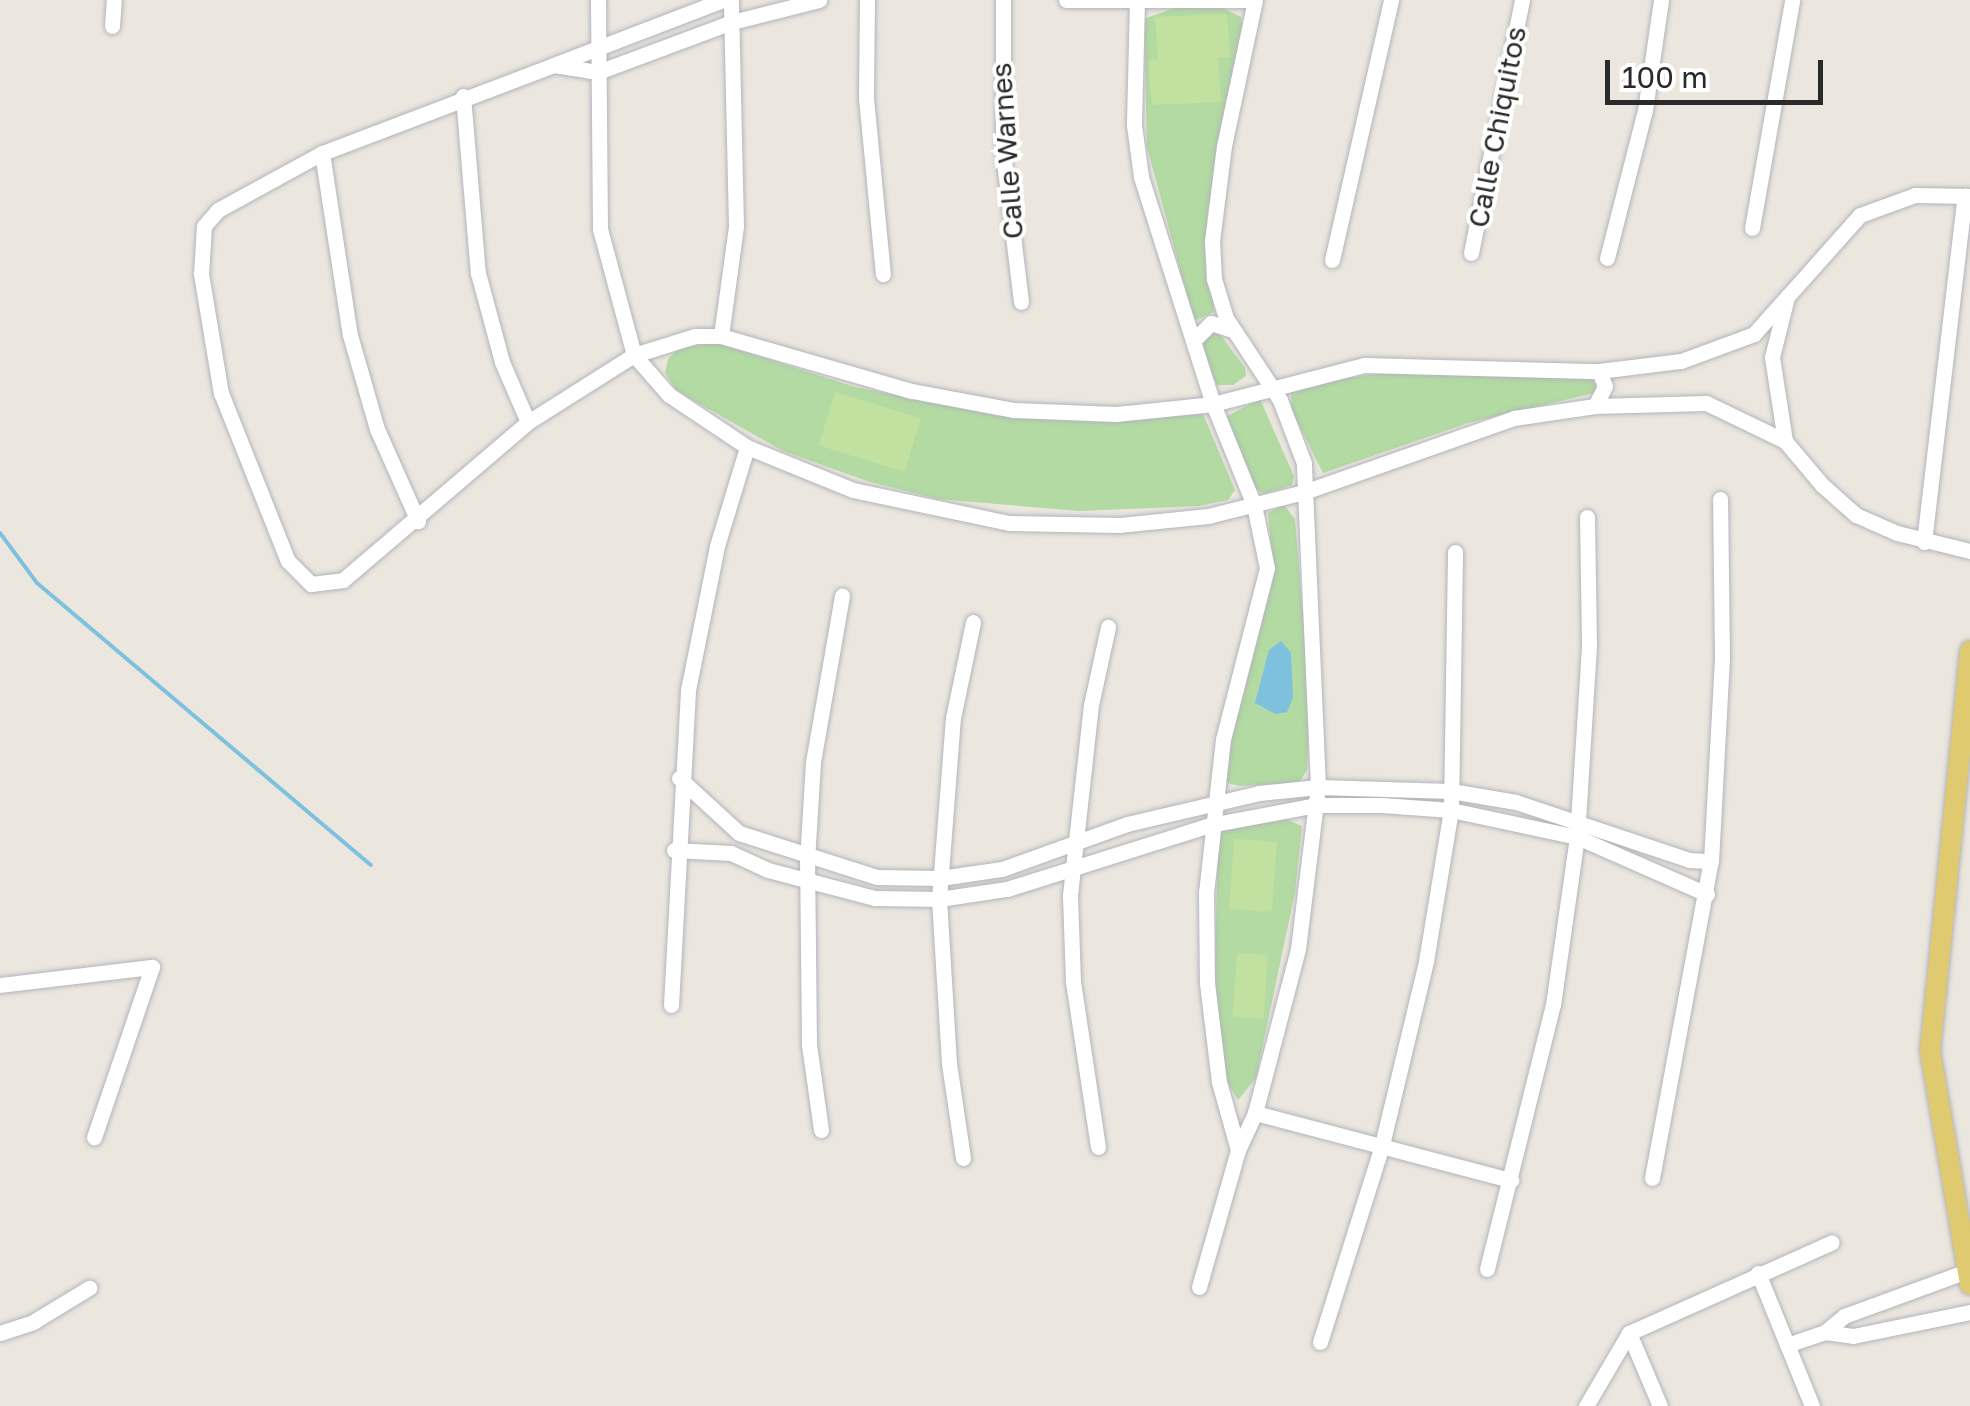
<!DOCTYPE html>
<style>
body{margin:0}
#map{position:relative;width:1970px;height:1406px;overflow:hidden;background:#ebe6de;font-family:"Golos Text",sans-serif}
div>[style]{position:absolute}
.green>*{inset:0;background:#b2daa2}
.pitch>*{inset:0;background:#c2e09f;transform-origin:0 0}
.water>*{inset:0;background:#7ec1df}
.stream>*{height:4px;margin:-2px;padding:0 2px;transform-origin:2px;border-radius:2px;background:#7ec1df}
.roads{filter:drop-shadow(0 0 2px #b2b4bc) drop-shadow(0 0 2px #b2b4bc)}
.minor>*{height:15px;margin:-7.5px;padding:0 7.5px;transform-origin:7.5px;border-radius:7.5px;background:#fff}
.major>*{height:20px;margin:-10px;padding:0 10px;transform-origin:10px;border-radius:10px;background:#dfca6f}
span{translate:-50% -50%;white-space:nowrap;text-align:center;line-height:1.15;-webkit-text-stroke:8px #fff;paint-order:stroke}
.street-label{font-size:28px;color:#2a2a2a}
.scale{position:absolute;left:1605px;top:60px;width:218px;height:45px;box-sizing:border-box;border:5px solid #2a2a2a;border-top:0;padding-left:12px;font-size:30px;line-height:35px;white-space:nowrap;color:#2a2a2a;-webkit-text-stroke:8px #fff;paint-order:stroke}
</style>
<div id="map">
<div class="green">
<div style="clip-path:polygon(1219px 6px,1241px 17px,1243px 28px,1207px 217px,1214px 312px,1194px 321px,1147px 147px,1144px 19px,1174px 8px)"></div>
<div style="clip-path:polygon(1217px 330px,1245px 368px,1246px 376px,1233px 385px,1217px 385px,1198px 347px,1201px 333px)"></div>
<div style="clip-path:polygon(714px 342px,855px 387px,994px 415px,1096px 422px,1203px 414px,1235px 490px,1228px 500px,1199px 506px,1079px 511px,938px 499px,870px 482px,783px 451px,677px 391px,665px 373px,668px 359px,678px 349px)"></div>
<div style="clip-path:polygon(1398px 371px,1591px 376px,1598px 392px,1468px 423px,1323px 473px,1292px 411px,1291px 393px,1303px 384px)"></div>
<div style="clip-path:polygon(1260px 399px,1294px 476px,1292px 485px,1263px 494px,1251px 485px,1227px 416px)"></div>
<div style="clip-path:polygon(1284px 505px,1295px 519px,1310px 703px,1307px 770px,1299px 783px,1240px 786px,1227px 783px,1223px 773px,1274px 574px,1268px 513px)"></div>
<div style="clip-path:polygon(1281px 817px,1302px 826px,1295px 892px,1256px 1078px,1238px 1100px,1224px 1077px,1215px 975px,1218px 830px)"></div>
</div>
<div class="pitch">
<div style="clip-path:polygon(1227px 14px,1230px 57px,1218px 58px,1221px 102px,1152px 105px,1148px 60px,1158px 59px,1155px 17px)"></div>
<div style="left:835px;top:392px;width:90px;height:56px;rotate:17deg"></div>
<div style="left:1234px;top:839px;width:43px;height:70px;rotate:4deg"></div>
<div style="left:1237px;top:953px;width:31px;height:64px;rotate:4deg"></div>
</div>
<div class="water">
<div style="clip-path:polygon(1281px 641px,1291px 653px,1293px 698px,1287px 712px,1276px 714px,1255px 703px,1269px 650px)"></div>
</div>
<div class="stream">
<div style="left:0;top:533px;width:62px;rotate:53.5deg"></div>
<div style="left:37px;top:583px;width:437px;rotate:40.2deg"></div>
</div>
<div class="roads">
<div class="minor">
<div style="left:723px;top:0;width:181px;rotate:159deg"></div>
<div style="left:554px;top:65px;width:45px;rotate:9deg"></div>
<div style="left:598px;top:72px;width:143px;rotate:-20.5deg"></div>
<div style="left:732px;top:22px;width:90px;rotate:-14.2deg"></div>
<div style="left:867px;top:0;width:98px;rotate:90.6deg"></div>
<div style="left:866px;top:98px;width:177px;rotate:84.5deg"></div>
<div style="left:1003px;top:0;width:153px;rotate:90deg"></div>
<div style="left:1003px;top:153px;width:150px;rotate:83.1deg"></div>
<div style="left:1066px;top:0;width:187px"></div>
<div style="left:1137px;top:0;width:125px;rotate:91.4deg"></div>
<div style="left:1134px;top:125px;width:52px;rotate:82.3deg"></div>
<div style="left:1141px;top:177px;width:238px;rotate:72.4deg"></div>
<div style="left:1213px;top:404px;width:109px;rotate:67.9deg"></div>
<div style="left:1254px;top:505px;width:64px;rotate:78.3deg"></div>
<div style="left:1267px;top:568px;width:177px;rotate:104.4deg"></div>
<div style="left:1223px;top:739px;width:154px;rotate:96.3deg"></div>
<div style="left:1206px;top:892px;width:91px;rotate:89.4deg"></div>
<div style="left:1207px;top:983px;width:100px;rotate:83.1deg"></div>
<div style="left:1219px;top:1082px;width:71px;rotate:74.4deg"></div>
<div style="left:112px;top:26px;width:26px;rotate:-86deg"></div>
<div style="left:554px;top:65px;width:248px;rotate:159.2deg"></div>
<div style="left:322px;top:153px;width:119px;rotate:151.3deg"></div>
<div style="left:218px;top:210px;width:21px;rotate:131deg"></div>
<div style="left:204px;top:226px;width:48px;rotate:93.6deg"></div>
<div style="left:201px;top:274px;width:121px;rotate:80.5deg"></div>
<div style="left:221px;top:393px;width:181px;rotate:68.3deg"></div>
<div style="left:288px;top:561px;width:33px;rotate:45deg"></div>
<div style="left:311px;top:584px;width:32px;rotate:-7deg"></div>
<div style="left:343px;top:580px;width:243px;rotate:-40.5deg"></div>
<div style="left:528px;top:422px;width:125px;rotate:-32.3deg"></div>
<div style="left:634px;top:355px;width:131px;rotate:-105.1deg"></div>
<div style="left:600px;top:229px;width:229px;rotate:-90.5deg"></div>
<div style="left:463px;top:96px;width:178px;rotate:85.2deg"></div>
<div style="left:478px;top:273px;width:92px;rotate:74.9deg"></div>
<div style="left:502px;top:362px;width:65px;rotate:66.6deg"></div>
<div style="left:322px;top:153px;width:184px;rotate:81.3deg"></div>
<div style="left:350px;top:335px;width:98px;rotate:74deg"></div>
<div style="left:377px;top:429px;width:101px;rotate:66deg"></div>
<div style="left:1970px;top:196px;width:55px;rotate:-179deg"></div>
<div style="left:1915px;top:195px;width:59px;rotate:160deg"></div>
<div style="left:1860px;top:215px;width:110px;rotate:131.7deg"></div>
<div style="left:1787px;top:297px;width:62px;rotate:104deg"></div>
<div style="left:1772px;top:357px;width:85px;rotate:81.2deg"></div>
<div style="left:1785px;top:441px;width:57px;rotate:49.9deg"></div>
<div style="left:1822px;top:485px;width:45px;rotate:41.4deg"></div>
<div style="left:1856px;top:515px;width:45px;rotate:23.7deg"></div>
<div style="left:1897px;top:533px;width:75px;rotate:13.9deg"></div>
<div style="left:1752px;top:228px;width:231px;rotate:-80deg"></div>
<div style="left:1471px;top:253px;width:258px;rotate:-78.6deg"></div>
<div style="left:1607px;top:258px;width:153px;rotate:-75.6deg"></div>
<div style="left:1645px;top:110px;width:111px;rotate:-81.7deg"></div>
<div style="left:1332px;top:260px;width:267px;rotate:-77.2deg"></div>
<div style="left:721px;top:336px;width:111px;rotate:-82.2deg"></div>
<div style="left:736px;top:226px;width:226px;rotate:-91.3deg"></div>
<div style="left:1193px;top:341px;width:25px;rotate:-45deg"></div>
<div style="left:1211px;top:323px;width:23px;rotate:18deg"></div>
<div style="left:1595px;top:406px;width:22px;rotate:-63deg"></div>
<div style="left:1605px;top:386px;width:16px;rotate:-112deg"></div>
<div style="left:1785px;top:441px;width:88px;rotate:-154.3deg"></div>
<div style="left:1706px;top:403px;width:111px;rotate:178.5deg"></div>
<div style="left:1595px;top:406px;width:82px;rotate:171.6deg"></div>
<div style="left:1514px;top:418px;width:223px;rotate:160.6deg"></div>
<div style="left:1304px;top:492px;width:99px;rotate:166deg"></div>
<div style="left:1208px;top:516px;width:88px;rotate:174.2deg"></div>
<div style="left:1120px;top:525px;width:111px;rotate:-179deg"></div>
<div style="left:1009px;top:523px;width:159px;rotate:-168.1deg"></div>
<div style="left:853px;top:490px;width:114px;rotate:-157.9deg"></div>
<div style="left:747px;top:447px;width:94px;rotate:-146.3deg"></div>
<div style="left:669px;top:395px;width:53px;rotate:-131.2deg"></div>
<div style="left:634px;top:355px;width:64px;rotate:-17.3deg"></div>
<div style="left:695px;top:336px;width:26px"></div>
<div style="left:721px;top:336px;width:199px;rotate:16.1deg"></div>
<div style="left:912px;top:391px;width:104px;rotate:10.6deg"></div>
<div style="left:1014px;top:410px;width:102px;rotate:2.2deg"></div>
<div style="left:1116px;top:414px;width:98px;rotate:-5.9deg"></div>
<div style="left:1213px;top:404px;width:156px;rotate:-14.5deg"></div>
<div style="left:1364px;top:365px;width:235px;rotate:1.5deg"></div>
<div style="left:1599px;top:371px;width:83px;rotate:-7deg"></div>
<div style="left:1681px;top:361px;width:78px;rotate:-20.3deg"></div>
<div style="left:1754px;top:334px;width:50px;rotate:-48.3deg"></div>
<div style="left:1924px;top:542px;width:349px;rotate:-83.3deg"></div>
<div style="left:679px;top:778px;width:81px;rotate:42.5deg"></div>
<div style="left:739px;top:833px;width:145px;rotate:17.7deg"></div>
<div style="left:877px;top:877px;width:63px;rotate:0.9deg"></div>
<div style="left:940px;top:878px;width:63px;rotate:-8.3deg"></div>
<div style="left:1002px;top:869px;width:133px;rotate:-19.8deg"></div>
<div style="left:1127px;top:824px;width:136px;rotate:-13.2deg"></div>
<div style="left:1259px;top:793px;width:59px;rotate:-5.8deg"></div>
<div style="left:1318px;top:787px;width:133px;rotate:1.7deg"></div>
<div style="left:1451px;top:791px;width:66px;rotate:9.6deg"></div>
<div style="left:1516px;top:802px;width:182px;rotate:18.5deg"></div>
<div style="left:1689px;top:860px;width:22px;rotate:3deg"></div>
<div style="left:674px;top:850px;width:57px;rotate:3deg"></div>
<div style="left:731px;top:853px;width:41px;rotate:24.7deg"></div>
<div style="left:768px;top:870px;width:111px;rotate:14.7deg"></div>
<div style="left:875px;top:898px;width:64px;rotate:0.9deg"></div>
<div style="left:939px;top:899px;width:69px;rotate:-8.4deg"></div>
<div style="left:1007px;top:889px;width:213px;rotate:-17.5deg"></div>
<div style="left:1210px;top:825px;width:109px;rotate:-10.6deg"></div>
<div style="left:1317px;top:805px;width:65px"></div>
<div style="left:1382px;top:805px;width:69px;rotate:4.1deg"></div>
<div style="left:1451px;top:810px;width:129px;rotate:12.1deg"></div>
<div style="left:1577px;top:837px;width:142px;rotate:23.7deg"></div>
<div style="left:0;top:985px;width:153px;rotate:-6.8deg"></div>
<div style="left:152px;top:967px;width:180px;rotate:108.8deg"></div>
<div style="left:671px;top:1005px;width:315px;rotate:-86.9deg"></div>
<div style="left:688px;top:690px;width:147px;rotate:-78.6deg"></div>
<div style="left:717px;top:546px;width:103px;rotate:-73.1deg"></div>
<div style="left:1255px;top:1113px;width:265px;rotate:14.7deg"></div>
<div style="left:821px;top:1130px;width:86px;rotate:-98deg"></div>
<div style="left:809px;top:1045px;width:185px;rotate:-90.6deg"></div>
<div style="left:807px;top:860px;width:98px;rotate:-86.5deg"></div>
<div style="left:813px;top:762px;width:169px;rotate:-80.1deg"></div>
<div style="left:1098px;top:1147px;width:167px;rotate:-98.6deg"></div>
<div style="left:1073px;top:982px;width:87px;rotate:-92deg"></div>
<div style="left:1070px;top:895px;width:191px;rotate:-83.7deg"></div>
<div style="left:1091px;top:705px;width:80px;rotate:-77.7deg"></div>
<div style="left:963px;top:1158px;width:96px;rotate:-98.4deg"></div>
<div style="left:949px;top:1063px;width:164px;rotate:-93.5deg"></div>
<div style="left:939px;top:899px;width:182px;rotate:-85.6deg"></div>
<div style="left:953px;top:718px;width:98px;rotate:-78.2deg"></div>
<div style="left:1652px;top:1178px;width:322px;rotate:-79.5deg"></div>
<div style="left:1711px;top:861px;width:204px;rotate:-86.9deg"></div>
<div style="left:1722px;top:657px;width:158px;rotate:-90.7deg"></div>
<div style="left:1487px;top:1269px;width:272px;rotate:-76deg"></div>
<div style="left:1553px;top:1005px;width:170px;rotate:-81.9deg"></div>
<div style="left:1577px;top:837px;width:193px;rotate:-86.4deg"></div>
<div style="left:1589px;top:644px;width:127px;rotate:-90.9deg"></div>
<div style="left:1758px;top:1273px;width:144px;rotate:67.9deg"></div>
<div style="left:1199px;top:1287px;width:142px;rotate:-74.1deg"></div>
<div style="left:1238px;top:1150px;width:41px;rotate:-65.3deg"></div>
<div style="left:1255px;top:1113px;width:170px;rotate:-75.3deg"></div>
<div style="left:1298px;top:949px;width:163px;rotate:-83deg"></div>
<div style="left:1318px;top:787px;width:324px;rotate:-92.5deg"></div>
<div style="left:1304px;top:463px;width:67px;rotate:-110.9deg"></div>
<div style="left:1280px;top:400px;width:98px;rotate:-123.4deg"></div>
<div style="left:1226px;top:318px;width:41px;rotate:-107.1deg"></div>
<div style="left:1214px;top:279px;width:38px;rotate:-93deg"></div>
<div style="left:1212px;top:241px;width:96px;rotate:-82.8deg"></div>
<div style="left:1224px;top:146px;width:149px;rotate:-78deg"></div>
<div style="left:1825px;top:1332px;width:28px;rotate:8deg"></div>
<div style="left:1853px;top:1336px;width:119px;rotate:-11.6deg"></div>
<div style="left:0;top:1333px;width:35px;rotate:-18deg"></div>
<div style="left:33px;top:1322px;width:66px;rotate:-31.3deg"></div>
<div style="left:1629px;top:1333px;width:79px;rotate:67deg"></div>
<div style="left:1320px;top:1342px;width:202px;rotate:-72.5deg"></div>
<div style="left:1381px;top:1149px;width:193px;rotate:-76.5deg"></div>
<div style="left:1426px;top:961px;width:153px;rotate:-80.6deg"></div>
<div style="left:1451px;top:810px;width:258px;rotate:-89.1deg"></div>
<div style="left:1787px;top:1345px;width:40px;rotate:-18.9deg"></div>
<div style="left:1825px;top:1332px;width:25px;rotate:-40deg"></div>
<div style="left:1844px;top:1316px;width:131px;rotate:-20.1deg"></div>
<div style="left:1586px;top:1406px;width:85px;rotate:-59.5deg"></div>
<div style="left:1629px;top:1333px;width:222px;rotate:-24.1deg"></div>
</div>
<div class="major">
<div style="left:1970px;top:651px;width:401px;rotate:95.7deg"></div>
<div style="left:1930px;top:1050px;width:238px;rotate:80.3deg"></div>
</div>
</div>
<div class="street-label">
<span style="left:1497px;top:127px;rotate:-79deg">Calle Chiquitos</span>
<span style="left:1007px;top:151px;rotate:-94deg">Calle Warnes</span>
</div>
<div class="scale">100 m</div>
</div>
